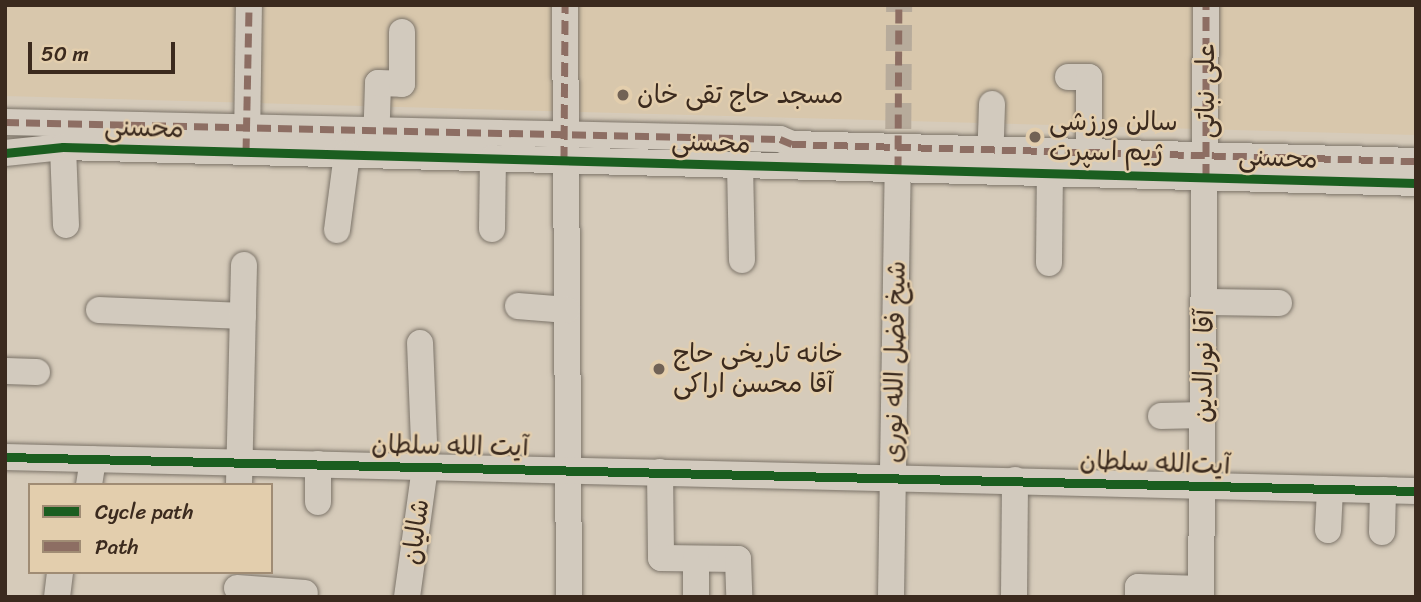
<!DOCTYPE html>
<meta charset="utf-8">
<style>
body{margin:0}
#map{position:relative;width:1421px;height:602px;overflow:hidden;background:#d6cbba;font-family:Sriracha,"Playpen Sans Arabic",sans-serif}
div>[style]{position:absolute}
.built>*{inset:0;background:#d8c7ac}
.minor-tunnel>*{height:26px;margin-top:-13px;transform-origin:0;background:repeating-linear-gradient(90deg,#b7ab9b 0 26px,transparent 0 39px)}
.roads{filter:drop-shadow(0 0 2px #7c7469) drop-shadow(0 0 2px #7c7469)}
.minor>*{height:26px;margin:-13px;padding:0 13px;transform-origin:13px;border-radius:13px;background:#d2cabe}
.quiet>*{height:7px;margin-top:-3.5px;transform-origin:0;background:repeating-linear-gradient(90deg,#8d6e63 0 14px,transparent 0 21px)}
.cycleway>*{height:9px;margin:-4.5px;padding:0 4.5px;transform-origin:4.5px;border-radius:4.5px;background:#1b5e20}
.dots>*{width:19px;height:19px;translate:-50% -50%;box-sizing:border-box;border:4px solid #e3cead;border-radius:50%}
span{translate:-50% -50%;white-space:nowrap;text-align:center;line-height:1.15;-webkit-text-stroke:5px #e3cead;paint-order:stroke}
.street-label{font-size:26px;color:#3b2a1e}
.poi-label{font-size:26px;color:#3b2a1e}
.left{translate:0 -50%;text-align:left}
.frame{position:absolute;inset:0;border:7px solid #3b2a1e;pointer-events:none}
.legend{position:absolute;left:28px;top:483px;width:245px;height:91px;box-sizing:border-box;background:#e3cead;border:2px solid #a08c74;margin:0;padding:9px 12px;list-style:none;font-size:21px;color:#3b2a1e}
.legend li{display:flex;align-items:center;gap:14px;height:35px}
.legend b{width:35px;border:2px solid #a08c74}
.scale{position:absolute;left:28px;top:42px;width:147px;height:32px;box-sizing:border-box;border:4px solid #3b2a1e;border-top:0;padding-left:9px;font-size:21px;line-height:24px;white-space:nowrap;color:#3b2a1e;-webkit-text-stroke:5px #e3cead;paint-order:stroke}
</style>
<div id="map">
<div class="built">
<div style="clip-path:polygon(5px 5px,1416px 5px,1416px 135px,5px 96px)"></div>
</div>
<div class="minor-tunnel">
<div style="left:898px;top:168px;width:163px;rotate:-89.6deg"></div>
</div>
<div class="roads">
<div class="minor">
<div style="left:565px;top:5px;width:592px;rotate:89.61deg"></div>
<div style="left:1068px;top:77px;width:21px"></div>
<div style="left:1089px;top:77px;width:90px;rotate:90deg"></div>
<div style="left:5px;top:122px;width:775px;rotate:1.26deg"></div>
<div style="left:780px;top:139px;width:13px;rotate:23deg"></div>
<div style="left:792px;top:144px;width:624px;rotate:1.56deg"></div>
<div style="left:247px;top:143px;width:138px;rotate:-89.2deg"></div>
<div style="left:63px;top:147px;width:78px;rotate:87.8deg"></div>
<div style="left:376px;top:147px;width:64px;rotate:-88.2deg"></div>
<div style="left:378px;top:83px;width:24px;rotate:2deg"></div>
<div style="left:402px;top:84px;width:52px;rotate:-90deg"></div>
<div style="left:5px;top:153px;width:58px;rotate:-5.9deg"></div>
<div style="left:63px;top:147px;width:1353px;rotate:1.52deg"></div>
<div style="left:740px;top:165px;width:95px;rotate:88.8deg"></div>
<div style="left:990px;top:165px;width:61px;rotate:-88.1deg"></div>
<div style="left:492px;top:229px;width:71px;rotate:-89.2deg"></div>
<div style="left:337px;top:230px;width:77px;rotate:-82.5deg"></div>
<div style="left:1049px;top:263px;width:89px;rotate:-89.4deg"></div>
<div style="left:1205px;top:302px;width:74px;rotate:0.8deg"></div>
<div style="left:518px;top:306px;width:49px;rotate:4.7deg"></div>
<div style="left:99px;top:310px;width:144px;rotate:2.4deg"></div>
<div style="left:5px;top:371px;width:32px;rotate:2deg"></div>
<div style="left:1161px;top:416px;width:42px;rotate:-1.4deg"></div>
<div style="left:5px;top:457px;width:1411px;rotate:1.38deg"></div>
<div style="left:318px;top:464px;width:38px;rotate:90deg"></div>
<div style="left:660px;top:472px;width:86px;rotate:89.3deg"></div>
<div style="left:661px;top:558px;width:77px;rotate:0.7deg"></div>
<div style="left:738px;top:559px;width:38px;rotate:88deg"></div>
<div style="left:89px;top:485px;width:26px;rotate:-81deg"></div>
<div style="left:239px;top:485px;width:220px;rotate:-88.7deg"></div>
<div style="left:1328px;top:530px;width:41px;rotate:-87.2deg"></div>
<div style="left:1382px;top:532px;width:42px;rotate:-88.6deg"></div>
<div style="left:696px;top:559px;width:38px;rotate:90deg"></div>
<div style="left:237px;top:588px;width:68px;rotate:4.2deg"></div>
<div style="left:57px;top:597px;width:25px;rotate:-83deg"></div>
<div style="left:407px;top:597px;width:131px;rotate:-82.1deg"></div>
<div style="left:425px;top:467px;width:124px;rotate:-92.3deg"></div>
<div style="left:891px;top:597px;width:427px;rotate:-89.1deg"></div>
<div style="left:1014px;top:597px;width:117px;rotate:-89.5deg"></div>
<div style="left:1138px;top:597px;width:10px;rotate:-90deg"></div>
<div style="left:1138px;top:587px;width:63px;rotate:1.8deg"></div>
<div style="left:1201px;top:597px;width:592px;rotate:-89.52deg"></div>
</div>
</div>
<div class="quiet">
<div style="left:5px;top:122px;width:775px;rotate:1.26deg"></div>
<div style="left:780px;top:139px;width:13px;rotate:23deg"></div>
<div style="left:792px;top:144px;width:624px;rotate:1.56deg"></div>
<div style="left:246px;top:152px;width:147px;rotate:-88.8deg"></div>
<div style="left:564px;top:160px;width:155px;rotate:-89.6deg"></div>
<div style="left:898px;top:170px;width:165px;rotate:-89.7deg"></div>
<div style="left:1206px;top:177px;width:172px;rotate:-90deg"></div>
</div>
<div class="cycleway">
<div style="left:5px;top:153px;width:58px;rotate:-5.9deg"></div>
<div style="left:63px;top:147px;width:1353px;rotate:1.52deg"></div>
<div style="left:5px;top:457px;width:1411px;rotate:1.38deg"></div>
</div>
<div class="dots">
<div style="left:623px;top:95px;background:#716255"></div>
<div style="left:1035px;top:137px;background:#716255"></div>
<div style="left:659px;top:369px;background:#716255"></div>
</div>
<div class="street-label">
<span style="left:1206px;top:91px;rotate:-90deg">علی نباتی</span>
<span style="left:144px;top:128px;rotate:2deg">محسنی</span>
<span style="left:711px;top:143px;rotate:2deg">محسنی</span>
<span style="left:1278px;top:158px;rotate:2deg">محسنی</span>
<span style="left:895px;top:362px;rotate:-89deg">شیخ فضل الله نوری</span>
<span style="left:1204px;top:366px;rotate:-89deg">آقا نورالدین</span>
<span style="left:450px;top:446px;rotate:1deg">آیت الله سلطان</span>
<span style="left:1155px;top:463px;rotate:2deg">آیت‌الله سلطان</span>
<span style="left:416px;top:532px;rotate:-82deg">شالیان</span>
</div>
<div class="poi-label">
<span class="left" style="left:637px;top:95px">مسجد حاج تقی خان</span>
<span class="left" style="left:1049px;top:137px">سالن ورزشی<br>ژیم اسپرت</span>
<span class="left" style="left:673px;top:369px">خانه تاریخی حاج<br>آقا محسن اراکی</span>
</div>
<div class="frame"></div>
<ul class="legend">
<li><b style="height:9px;background:#1b5e20"></b>Cycle path</li>
<li><b style="height:9px;background:#8d6e63"></b>Path</li>
</ul>
<div class="scale">50 m</div>
</div>
